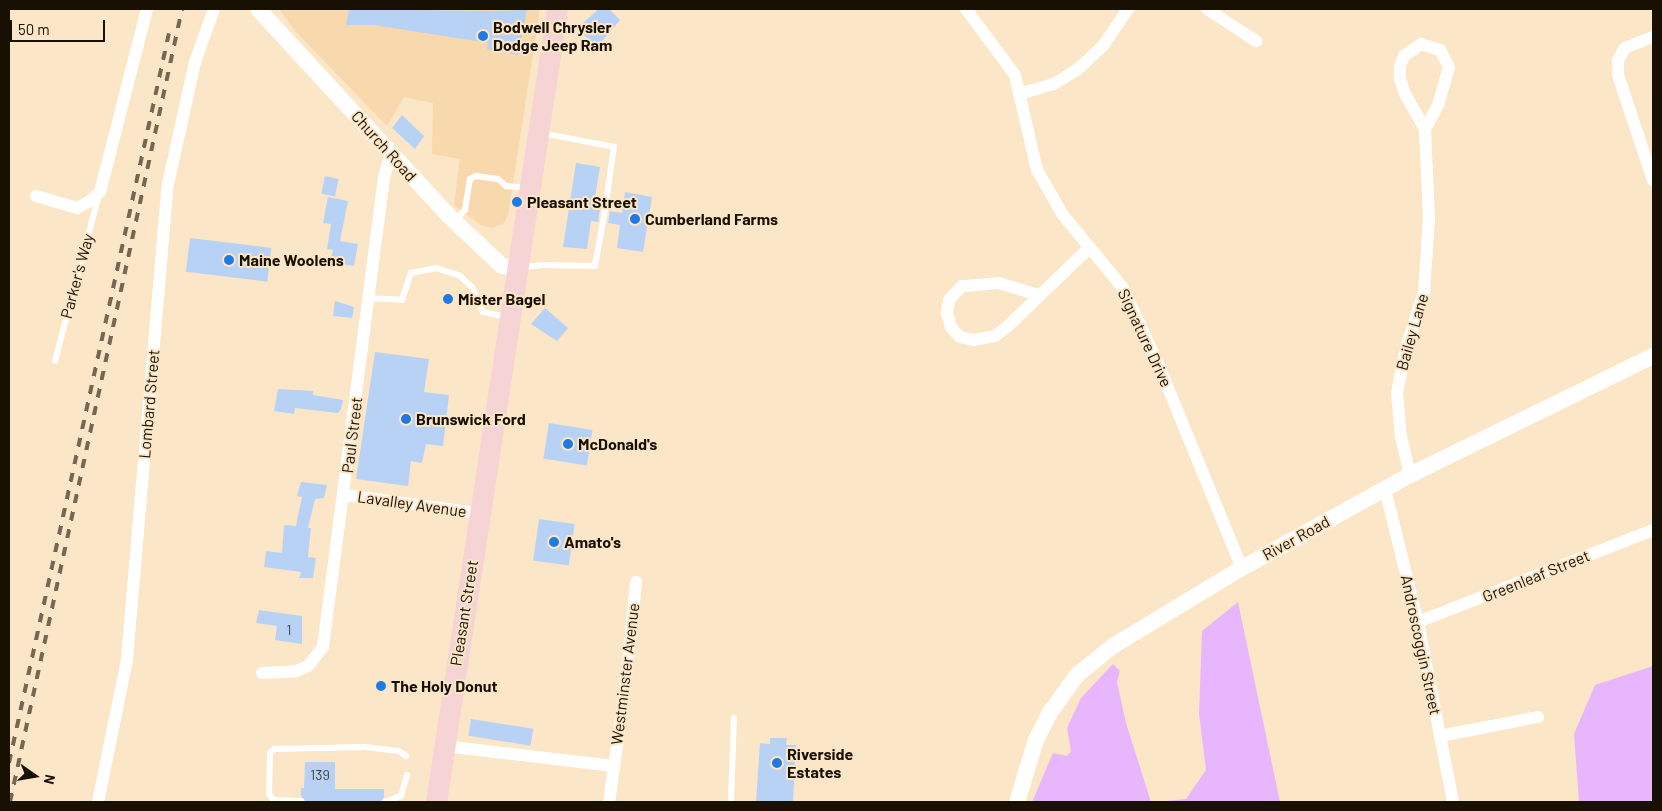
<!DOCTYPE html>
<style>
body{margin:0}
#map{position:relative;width:1662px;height:811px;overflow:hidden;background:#fbe6c8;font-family:Barlow,sans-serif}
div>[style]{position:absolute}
.built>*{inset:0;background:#f8d9ad}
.green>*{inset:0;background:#e8b6fc}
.building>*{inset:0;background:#b8d2f5;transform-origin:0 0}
.service>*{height:6px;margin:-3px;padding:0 3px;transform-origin:3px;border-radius:3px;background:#fff}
.minor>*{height:12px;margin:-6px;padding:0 6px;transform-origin:6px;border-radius:6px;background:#fff}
.tertiary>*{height:16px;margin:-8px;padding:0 8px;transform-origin:8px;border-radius:8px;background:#fff}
.trunk>*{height:21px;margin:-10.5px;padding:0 10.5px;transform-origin:10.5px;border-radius:10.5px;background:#f6d4d6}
.rail>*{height:4px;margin-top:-2px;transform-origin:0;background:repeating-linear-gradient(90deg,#756754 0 9px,transparent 0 18px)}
.dots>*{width:14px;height:14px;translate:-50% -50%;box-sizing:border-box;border:2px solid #fbe6c8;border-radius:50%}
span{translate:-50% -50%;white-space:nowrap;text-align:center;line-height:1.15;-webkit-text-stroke:4px #fbe6c8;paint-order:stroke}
.number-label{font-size:14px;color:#414040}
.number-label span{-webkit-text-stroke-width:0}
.poi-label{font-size:16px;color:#191004;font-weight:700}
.left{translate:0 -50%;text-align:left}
.street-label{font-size:16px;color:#191004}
.frame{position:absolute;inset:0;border:10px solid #191004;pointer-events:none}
.north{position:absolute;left:10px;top:751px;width:50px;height:50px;-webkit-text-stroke:4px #fbe6c8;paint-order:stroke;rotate:103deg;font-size:14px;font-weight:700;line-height:20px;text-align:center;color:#191004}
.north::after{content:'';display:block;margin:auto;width:18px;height:22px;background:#191004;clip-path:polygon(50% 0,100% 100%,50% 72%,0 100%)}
.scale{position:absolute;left:10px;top:20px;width:95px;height:22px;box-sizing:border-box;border:2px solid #191004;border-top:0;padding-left:6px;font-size:15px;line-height:18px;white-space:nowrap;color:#191004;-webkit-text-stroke:4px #fbe6c8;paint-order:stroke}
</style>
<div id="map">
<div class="built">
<div style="clip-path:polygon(540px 9px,508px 215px,503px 224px,492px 228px,481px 225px,454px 205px,460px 159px,432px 154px,433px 103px,404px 97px,387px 126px,295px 31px,280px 10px)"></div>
</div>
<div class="green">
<div style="clip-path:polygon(1238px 602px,1280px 802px,1156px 802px,1186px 799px,1206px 770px,1199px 714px,1202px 631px)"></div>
<div style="clip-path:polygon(1113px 664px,1120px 671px,1117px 682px,1126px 723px,1151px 802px,1032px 802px,1053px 753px,1067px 756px,1071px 751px,1067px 728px,1081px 698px)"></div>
<div style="clip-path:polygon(1653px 666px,1653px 802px,1579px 802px,1574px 734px,1595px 685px)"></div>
</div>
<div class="building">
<div style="clip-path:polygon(349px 9px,491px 11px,527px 10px,518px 55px,487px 49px,488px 43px,374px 25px,346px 25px)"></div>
<div style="clip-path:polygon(599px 9px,609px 9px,620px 20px,597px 47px,577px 28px)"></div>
<div style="clip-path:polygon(402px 115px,424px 136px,415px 149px,392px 128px)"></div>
<div style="clip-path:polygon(576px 163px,600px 167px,593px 209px,600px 210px,599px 215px,598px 222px,591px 221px,587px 249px,563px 247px)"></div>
<div style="left:325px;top:176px;width:14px;height:18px;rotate:12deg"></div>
<div style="clip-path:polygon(625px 192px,652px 197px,643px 252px,617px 248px,620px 225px,608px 223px,610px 211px,622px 213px)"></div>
<div style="clip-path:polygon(328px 197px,348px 201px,340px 241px,358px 244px,354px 266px,341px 264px,342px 259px,331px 258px,333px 250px,327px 249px,331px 224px,323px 223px)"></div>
<div style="left:190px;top:238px;width:82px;height:34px;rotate:7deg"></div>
<div style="clip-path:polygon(335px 301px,354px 307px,352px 318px,333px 316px)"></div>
<div style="clip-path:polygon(545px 308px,568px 328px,557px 341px,531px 324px)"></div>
<div style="clip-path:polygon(375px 352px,429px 359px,424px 392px,449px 395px,443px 446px,426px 444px,422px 463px,411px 461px,408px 486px,356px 479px)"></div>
<div style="clip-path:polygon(278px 389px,313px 391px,313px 395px,343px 400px,341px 409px,338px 413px,295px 408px,294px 414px,274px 411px)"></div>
<div style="left:549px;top:423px;width:44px;height:36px;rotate:9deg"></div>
<div style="clip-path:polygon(301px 482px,327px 485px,324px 498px,315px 499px,308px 528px,311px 528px,308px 557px,316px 558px,313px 578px,299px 578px,301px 572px,264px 567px,266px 551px,282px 553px,284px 525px,296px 526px,302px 497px,297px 496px)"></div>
<div style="left:539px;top:519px;width:36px;height:42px;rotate:8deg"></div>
<div style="clip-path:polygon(259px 610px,302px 616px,302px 644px,275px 640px,277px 626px,256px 623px)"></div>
<div style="left:471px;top:719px;width:63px;height:17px;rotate:9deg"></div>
<div style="clip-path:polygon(770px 738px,787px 738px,786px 745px,796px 745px,793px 802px,756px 802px,760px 743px,770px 744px)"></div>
<div style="clip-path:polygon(305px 762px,335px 762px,335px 789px,384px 789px,384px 797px,380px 802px,306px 802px,301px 796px,301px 788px,304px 788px)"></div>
</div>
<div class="service">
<div style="left:455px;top:221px;width:15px;rotate:-48deg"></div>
<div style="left:465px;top:210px;width:31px;rotate:-81deg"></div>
<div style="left:470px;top:179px;width:7px;rotate:-27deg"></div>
<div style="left:476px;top:176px;width:22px;rotate:8deg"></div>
<div style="left:498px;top:179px;width:11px;rotate:41deg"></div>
<div style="left:506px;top:186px;width:21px;rotate:5deg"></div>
<div style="left:520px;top:268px;width:22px;rotate:-8deg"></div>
<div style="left:542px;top:265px;width:53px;rotate:1.1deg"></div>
<div style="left:595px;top:266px;width:51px;rotate:-79.8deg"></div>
<div style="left:604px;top:216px;width:70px;rotate:-81.8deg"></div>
<div style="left:614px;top:147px;width:73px;rotate:-169deg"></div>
<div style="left:369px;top:298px;width:33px;rotate:3deg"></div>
<div style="left:402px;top:300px;width:28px;rotate:-72deg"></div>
<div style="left:411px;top:273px;width:25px;rotate:-11deg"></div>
<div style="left:436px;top:268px;width:25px;rotate:18deg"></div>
<div style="left:460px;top:276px;width:16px;rotate:43deg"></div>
<div style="left:472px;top:287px;width:27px;rotate:66deg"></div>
<div style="left:483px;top:312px;width:25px;rotate:12deg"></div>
<div style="left:55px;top:361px;width:172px;rotate:-75.2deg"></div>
<div style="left:301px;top:801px;width:27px;rotate:-178deg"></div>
<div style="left:274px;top:800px;width:8px;rotate:-130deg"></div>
<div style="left:269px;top:794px;width:41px;rotate:-88.6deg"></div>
<div style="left:270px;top:753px;width:6px;rotate:-45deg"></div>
<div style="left:274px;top:749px;width:91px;rotate:-1.3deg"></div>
<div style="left:365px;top:747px;width:34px;rotate:7deg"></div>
<div style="left:399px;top:751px;width:9px;rotate:36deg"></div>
<div style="left:385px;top:802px;width:17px;rotate:-21deg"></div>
<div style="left:401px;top:796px;width:22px;rotate:-74deg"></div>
<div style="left:731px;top:802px;width:84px;rotate:-88deg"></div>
</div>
<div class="minor">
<div style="left:966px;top:9px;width:82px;rotate:53.4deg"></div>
<div style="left:1015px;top:75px;width:98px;rotate:77deg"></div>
<div style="left:1037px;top:170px;width:52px;rotate:60deg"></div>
<div style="left:1063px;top:215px;width:94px;rotate:50.6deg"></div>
<div style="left:1123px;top:288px;width:86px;rotate:65.2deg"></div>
<div style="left:1159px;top:366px;width:218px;rotate:67.7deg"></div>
<div style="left:1207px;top:9px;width:59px;rotate:33.1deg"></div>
<div style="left:1653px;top:37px;width:30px;rotate:159deg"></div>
<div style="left:1625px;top:48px;width:14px;rotate:120deg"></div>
<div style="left:1618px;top:60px;width:15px;rotate:90deg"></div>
<div style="left:1618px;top:75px;width:111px;rotate:71.6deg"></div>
<div style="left:1421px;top:44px;width:20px;rotate:18deg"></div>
<div style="left:1440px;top:50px;width:19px;rotate:62deg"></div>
<div style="left:1449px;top:67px;width:40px;rotate:106deg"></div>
<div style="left:1438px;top:105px;width:27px;rotate:118deg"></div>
<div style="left:1425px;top:129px;width:40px;rotate:-119.7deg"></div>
<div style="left:1405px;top:94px;width:16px;rotate:-108deg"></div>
<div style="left:1400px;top:79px;width:13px;rotate:-90deg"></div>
<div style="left:1400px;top:66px;width:11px;rotate:-68deg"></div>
<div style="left:1404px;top:56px;width:21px;rotate:-35deg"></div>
<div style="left:1019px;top:94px;width:36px;rotate:-16deg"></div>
<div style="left:1054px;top:84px;width:28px;rotate:-32deg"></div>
<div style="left:1078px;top:69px;width:34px;rotate:-43deg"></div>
<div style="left:1103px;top:46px;width:45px;rotate:-56deg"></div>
<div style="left:36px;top:196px;width:43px;rotate:16.3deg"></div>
<div style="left:77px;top:208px;width:15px;rotate:-28deg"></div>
<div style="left:90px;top:201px;width:13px;rotate:-42deg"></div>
<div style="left:100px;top:192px;width:189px;rotate:-75.6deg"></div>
<div style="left:1038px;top:295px;width:41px;rotate:-162.9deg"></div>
<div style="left:999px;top:283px;width:37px;rotate:175deg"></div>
<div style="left:962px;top:286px;width:19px;rotate:133deg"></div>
<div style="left:949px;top:300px;width:13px;rotate:99deg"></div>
<div style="left:947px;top:313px;width:15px;rotate:74deg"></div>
<div style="left:951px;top:327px;width:13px;rotate:48deg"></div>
<div style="left:960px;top:337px;width:13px;rotate:13deg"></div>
<div style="left:973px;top:340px;width:22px;rotate:-10deg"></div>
<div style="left:995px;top:336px;width:15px;rotate:-37deg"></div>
<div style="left:1007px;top:327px;width:115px;rotate:-43.9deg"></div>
<div style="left:1410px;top:475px;width:39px;rotate:-103deg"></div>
<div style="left:1401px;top:437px;width:44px;rotate:-95.2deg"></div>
<div style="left:1397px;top:393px;width:46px;rotate:-78.7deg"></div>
<div style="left:1406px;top:348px;width:59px;rotate:-72.2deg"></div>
<div style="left:1424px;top:292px;width:74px;rotate:-86.1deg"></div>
<div style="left:1429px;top:218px;width:89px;rotate:-92.6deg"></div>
<div style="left:1385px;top:489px;width:137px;rotate:76.1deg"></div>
<div style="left:1418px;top:622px;width:183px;rotate:79deg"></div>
<div style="left:345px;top:495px;width:135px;rotate:7.7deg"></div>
<div style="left:1418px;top:622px;width:252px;rotate:-21.4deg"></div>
<div style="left:262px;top:673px;width:34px;rotate:-3deg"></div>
<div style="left:296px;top:671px;width:13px;rotate:-23deg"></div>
<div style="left:308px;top:666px;width:24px;rotate:-52deg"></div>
<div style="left:323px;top:647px;width:473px;rotate:-82.6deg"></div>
<div style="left:384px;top:178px;width:27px;rotate:-75deg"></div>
<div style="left:1440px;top:736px;width:100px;rotate:-11deg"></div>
<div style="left:444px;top:746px;width:171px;rotate:6.7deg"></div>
<div style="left:98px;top:802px;width:146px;rotate:-78.5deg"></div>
<div style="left:127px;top:659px;width:477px;rotate:-85.1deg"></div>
<div style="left:168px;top:184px;width:125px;rotate:-77.5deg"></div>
<div style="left:195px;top:62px;width:56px;rotate:-70.3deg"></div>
<div style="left:609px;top:802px;width:106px;rotate:-81.9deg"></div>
<div style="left:624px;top:697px;width:116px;rotate:-84deg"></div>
</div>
<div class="tertiary">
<div style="left:258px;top:9px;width:283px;rotate:47.3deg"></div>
<div style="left:450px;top:217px;width:71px;rotate:43.3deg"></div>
<div style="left:502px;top:266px;width:17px;rotate:7deg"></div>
<div style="left:1017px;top:802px;width:65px;rotate:-73deg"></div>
<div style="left:1036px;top:740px;width:29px;rotate:-63deg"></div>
<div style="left:1049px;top:714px;width:48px;rotate:-54.3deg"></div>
<div style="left:1077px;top:675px;width:46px;rotate:-38.9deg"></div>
<div style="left:1113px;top:646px;width:151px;rotate:-31.2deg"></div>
<div style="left:1242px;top:568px;width:192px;rotate:-29deg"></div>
<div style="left:1410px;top:475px;width:271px;rotate:-26.1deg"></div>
</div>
<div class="trunk">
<div style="left:436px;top:802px;width:802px;rotate:-81.32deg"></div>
</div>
<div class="rail">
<div style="left:9px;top:763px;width:747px;rotate:-77.64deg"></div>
<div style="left:10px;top:802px;width:811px;rotate:-77.76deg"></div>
</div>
<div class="dots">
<div style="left:483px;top:36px;background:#207ae4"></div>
<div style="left:517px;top:202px;background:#207ae4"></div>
<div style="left:635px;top:219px;background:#207ae4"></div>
<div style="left:229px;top:260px;background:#207ae4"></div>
<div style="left:448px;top:299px;background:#207ae4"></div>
<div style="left:406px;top:419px;background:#207ae4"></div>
<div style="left:568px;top:444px;background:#207ae4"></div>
<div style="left:554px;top:542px;background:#207ae4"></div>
<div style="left:381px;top:686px;background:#207ae4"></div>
<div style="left:777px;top:763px;background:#207ae4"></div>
</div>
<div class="number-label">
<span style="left:289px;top:630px">1</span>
<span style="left:320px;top:775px">139</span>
</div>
<div class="poi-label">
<span class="left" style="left:493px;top:36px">Bodwell Chrysler<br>Dodge Jeep Ram</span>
<span class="left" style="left:527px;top:202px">Pleasant Street</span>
<span class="left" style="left:645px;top:219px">Cumberland Farms</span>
<span class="left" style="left:239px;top:260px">Maine Woolens</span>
<span class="left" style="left:458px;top:299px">Mister Bagel</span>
<span class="left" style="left:416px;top:419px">Brunswick Ford</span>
<span class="left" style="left:578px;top:444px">McDonald's</span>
<span class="left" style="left:564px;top:542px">Amato's</span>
<span class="left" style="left:391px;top:686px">The Holy Donut</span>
<span class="left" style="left:787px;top:763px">Riverside<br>Estates</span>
</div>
<div class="street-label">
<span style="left:384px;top:146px;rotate:48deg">Church Road</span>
<span style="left:77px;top:276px;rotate:-75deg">Parker's Way</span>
<span style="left:1412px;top:332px;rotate:-74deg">Bailey Lane</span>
<span style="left:1145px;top:338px;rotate:65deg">Signature Drive</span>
<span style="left:149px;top:404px;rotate:-85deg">Lombard Street</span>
<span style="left:352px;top:435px;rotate:-83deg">Paul Street</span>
<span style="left:412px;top:504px;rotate:8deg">Lavalley Avenue</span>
<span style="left:1296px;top:538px;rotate:-29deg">River Road</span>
<span style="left:1536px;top:576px;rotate:-22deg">Greenleaf Street</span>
<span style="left:464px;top:613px;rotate:-81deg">Pleasant Street</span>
<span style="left:1421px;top:645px;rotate:78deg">Androscoggin Street</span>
<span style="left:625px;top:674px;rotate:-83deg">Westminster Avenue</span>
</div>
<div class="frame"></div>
<div class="north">N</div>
<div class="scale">50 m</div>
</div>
